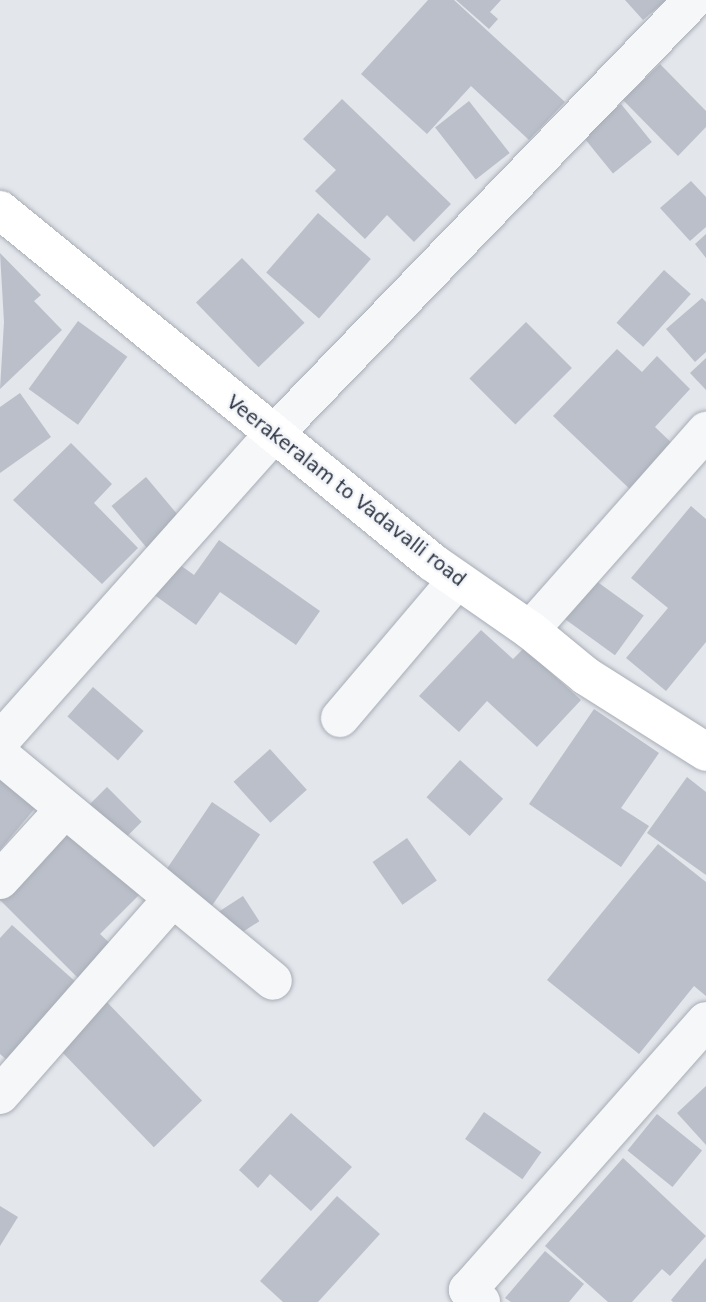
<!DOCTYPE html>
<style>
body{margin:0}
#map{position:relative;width:706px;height:1302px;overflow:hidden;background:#e3e6eb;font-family:"DejaVu Sans",sans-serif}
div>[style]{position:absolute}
.building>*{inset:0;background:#babfc9;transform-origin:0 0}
.roads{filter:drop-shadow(0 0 2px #a8adb6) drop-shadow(0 0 2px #a8adb6)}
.street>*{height:38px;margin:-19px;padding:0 19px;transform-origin:19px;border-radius:19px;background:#f6f7f9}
.secondary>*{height:38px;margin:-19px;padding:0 19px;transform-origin:19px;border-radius:19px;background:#fff}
span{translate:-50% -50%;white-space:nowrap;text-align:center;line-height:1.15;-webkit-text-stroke:5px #f3f5f8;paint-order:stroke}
.street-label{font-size:19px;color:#2b3444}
</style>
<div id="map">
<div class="building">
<div style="clip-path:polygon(428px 0,454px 0,565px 102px,529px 140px,471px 86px,427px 134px,361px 74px)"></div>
<div style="clip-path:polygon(456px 0,501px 0,490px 12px,498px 19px,489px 29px)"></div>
<div style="clip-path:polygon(625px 0,666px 0,643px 20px)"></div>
<div style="clip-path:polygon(660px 64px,706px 111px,706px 127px,678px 156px,623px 100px)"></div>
<div style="clip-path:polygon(342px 99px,451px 204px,414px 242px,387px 215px,365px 239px,315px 191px,336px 170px,303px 139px)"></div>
<div style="left:469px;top:101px;width:66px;height:43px;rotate:52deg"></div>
<div style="left:621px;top:104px;width:49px;height:50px;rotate:51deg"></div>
<div style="clip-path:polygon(691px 181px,706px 197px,706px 227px,690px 241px,660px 208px)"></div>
<div style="left:318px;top:213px;width:70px;height:79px;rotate:41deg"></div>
<div style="clip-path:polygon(706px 234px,706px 258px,695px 244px)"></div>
<div style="clip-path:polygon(0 253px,41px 295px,34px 301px,62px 330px,0 389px,4px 322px)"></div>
<div style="left:242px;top:258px;width:90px;height:64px;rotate:46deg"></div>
<div style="left:664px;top:270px;width:36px;height:71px;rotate:42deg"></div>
<div style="clip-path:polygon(702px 298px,706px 302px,706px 352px,695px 362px,666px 329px)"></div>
<div style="left:78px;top:321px;width:61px;height:84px;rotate:36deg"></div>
<div style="left:526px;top:322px;width:65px;height:80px;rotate:45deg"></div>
<div style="clip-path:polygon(617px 349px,642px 372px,657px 356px,690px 389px,655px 427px,678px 449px,635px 494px,553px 416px)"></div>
<div style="clip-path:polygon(706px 358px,706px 390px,690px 373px)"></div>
<div style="clip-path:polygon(20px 393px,51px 437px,0 473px,0 407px)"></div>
<div style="clip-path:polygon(71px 443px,112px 484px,94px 503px,138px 548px,102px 584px,13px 500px)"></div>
<div style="left:146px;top:477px;width:57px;height:45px;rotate:50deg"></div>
<div style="clip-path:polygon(691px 506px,706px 519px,706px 642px,666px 691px,626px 658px,668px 608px,631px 578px)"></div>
<div style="clip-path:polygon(219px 540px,320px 611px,296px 645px,220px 592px,196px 625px,153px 594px,176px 562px,194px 575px)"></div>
<div style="left:592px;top:578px;width:64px;height:49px;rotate:36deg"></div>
<div style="clip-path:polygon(481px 630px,513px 659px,524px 648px,581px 700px,537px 747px,487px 701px,459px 732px,419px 696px)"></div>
<div style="left:93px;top:687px;width:67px;height:39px;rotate:41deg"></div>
<div style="clip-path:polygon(594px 709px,659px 753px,621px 808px,649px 826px,621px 867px,529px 804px)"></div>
<div style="left:270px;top:749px;width:55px;height:49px;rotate:48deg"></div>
<div style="left:460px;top:760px;width:58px;height:50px;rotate:42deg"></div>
<div style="clip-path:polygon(687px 777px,706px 792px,706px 875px,647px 833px)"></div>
<div style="clip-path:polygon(0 779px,36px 807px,0 850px)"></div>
<div style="left:107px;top:787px;width:49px;height:35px;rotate:45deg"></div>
<div style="left:212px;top:802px;width:58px;height:93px;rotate:34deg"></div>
<div style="clip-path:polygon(64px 829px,94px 859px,105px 848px,146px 888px,100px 934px,115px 948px,81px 981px,0 900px,0 891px)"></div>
<div style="left:407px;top:838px;width:52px;height:42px;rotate:55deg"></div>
<div style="clip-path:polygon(658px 844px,706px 882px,706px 996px,694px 986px,639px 1054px,547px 980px)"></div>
<div style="left:243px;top:896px;width:30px;height:35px;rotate:57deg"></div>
<div style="clip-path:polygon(12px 925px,78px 984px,8px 1061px,0 1054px,0 938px)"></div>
<div style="left:102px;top:997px;width:144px;height:67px;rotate:46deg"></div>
<div style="clip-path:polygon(706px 1086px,706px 1145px,677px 1113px)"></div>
<div style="left:484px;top:1112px;width:70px;height:33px;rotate:35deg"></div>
<div style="clip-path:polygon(291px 1113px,352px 1167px,311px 1211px,270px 1174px,258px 1188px,239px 1170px)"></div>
<div style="left:657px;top:1114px;width:58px;height:47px;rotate:39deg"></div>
<div style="clip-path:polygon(623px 1158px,706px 1236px,670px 1276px,662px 1269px,632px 1302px,608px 1302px,545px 1246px)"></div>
<div style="clip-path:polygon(337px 1196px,380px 1234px,318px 1302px,283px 1302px,260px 1281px)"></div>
<div style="clip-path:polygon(0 1206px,18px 1217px,0 1246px)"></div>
<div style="clip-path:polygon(545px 1251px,584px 1284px,569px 1302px,511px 1302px,505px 1298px)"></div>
<div style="clip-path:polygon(706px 1258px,706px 1302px,673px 1302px,671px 1300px)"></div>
</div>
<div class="roads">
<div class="street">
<div style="left:530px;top:630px;width:266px;rotate:-48.5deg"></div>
<div style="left:340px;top:718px;width:181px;rotate:-49.7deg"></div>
<div style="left:0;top:741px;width:410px;rotate:-48.3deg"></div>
<div style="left:273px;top:435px;width:605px;rotate:-46.01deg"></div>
<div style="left:0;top:755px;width:354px;rotate:39.6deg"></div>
<div style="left:0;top:880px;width:95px;rotate:-47.6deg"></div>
<div style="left:0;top:1095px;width:261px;rotate:-48.7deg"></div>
<div style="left:481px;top:1302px;width:18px;rotate:-137deg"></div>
<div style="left:468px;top:1290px;width:359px;rotate:-48.5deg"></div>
</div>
<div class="secondary">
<div style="left:0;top:210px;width:557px;rotate:39.17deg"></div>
<div style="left:432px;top:562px;width:119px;rotate:34.8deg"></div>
<div style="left:530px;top:630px;width:72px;rotate:39.4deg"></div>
<div style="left:586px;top:676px;width:142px;rotate:32.3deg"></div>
</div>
</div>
<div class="street-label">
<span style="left:346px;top:491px;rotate:38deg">Veerakeralam to Vadavalli road</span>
</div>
</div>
